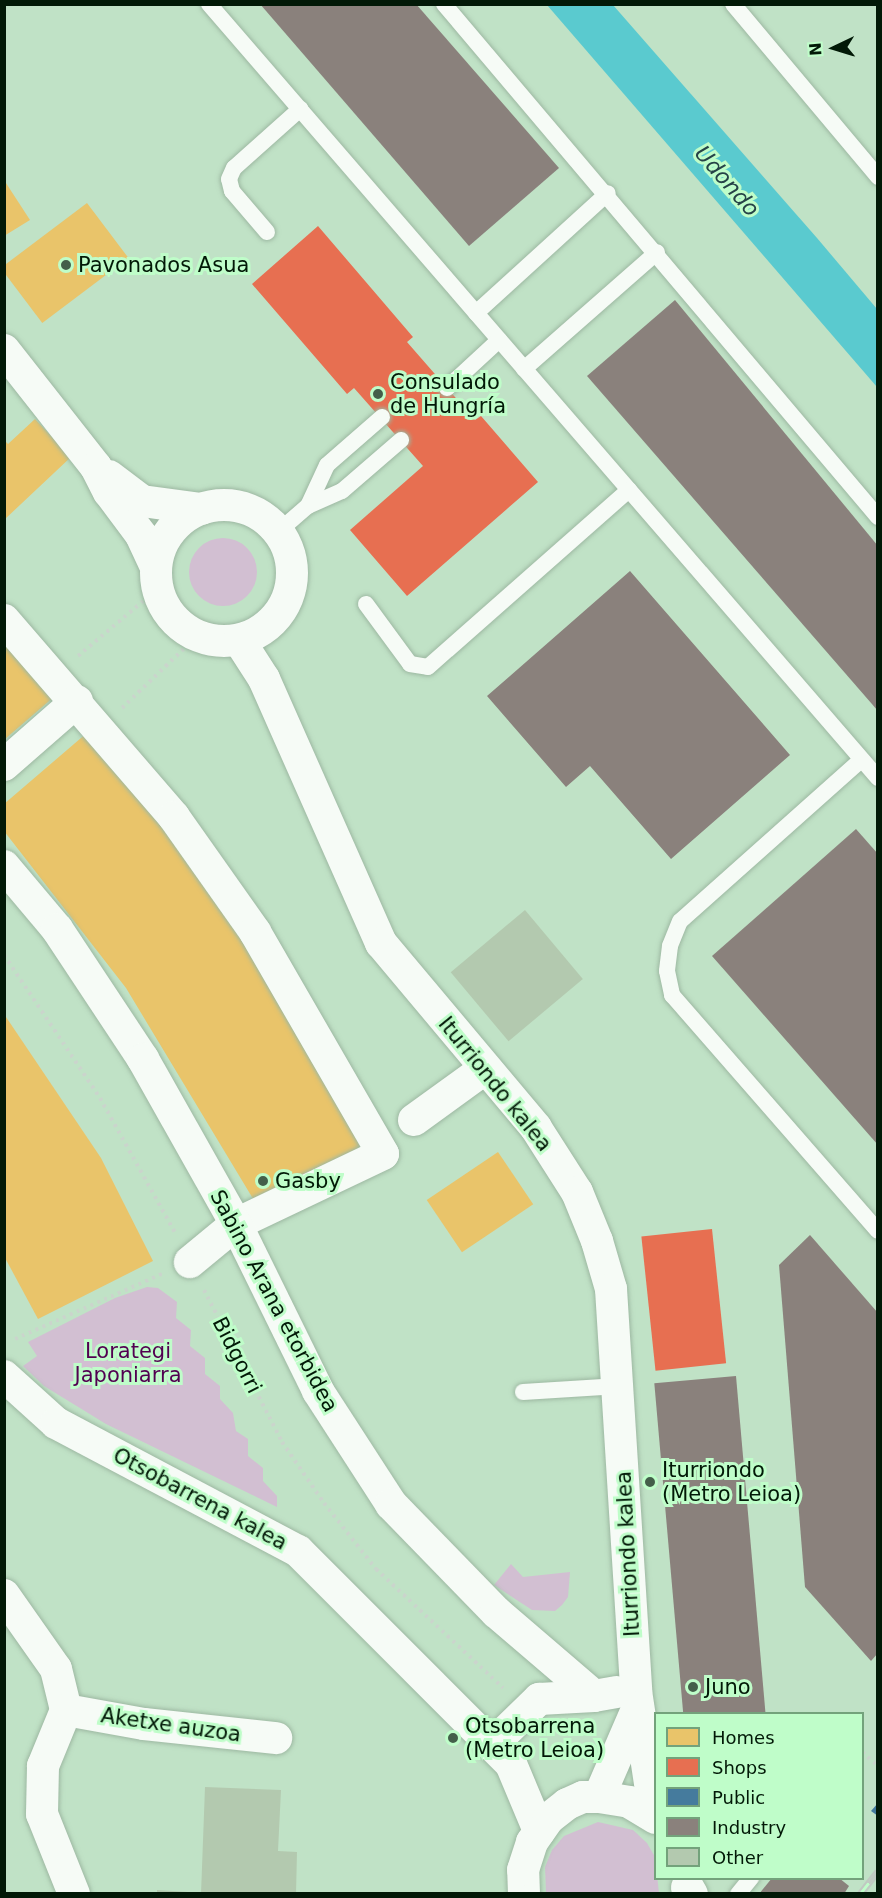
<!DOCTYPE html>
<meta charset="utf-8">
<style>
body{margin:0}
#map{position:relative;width:882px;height:1898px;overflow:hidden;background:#c0e2c6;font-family:"DejaVu Sans",sans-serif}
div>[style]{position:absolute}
.green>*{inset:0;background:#d2bfd2}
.round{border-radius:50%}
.water>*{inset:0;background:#5acacf}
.homes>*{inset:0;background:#e9c46a;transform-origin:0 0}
.shops>*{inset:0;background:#e76f51;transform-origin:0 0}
.public>*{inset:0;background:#457b9d}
.industry>*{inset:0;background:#8a817c;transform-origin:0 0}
.building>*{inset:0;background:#b3c9af;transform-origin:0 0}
.path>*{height:4px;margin-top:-2px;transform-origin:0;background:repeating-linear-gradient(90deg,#cad5cc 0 3px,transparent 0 7.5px)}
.roads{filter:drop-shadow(0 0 2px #9db8a2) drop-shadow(0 0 2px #9db8a2)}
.lane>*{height:16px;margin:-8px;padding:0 8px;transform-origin:8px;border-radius:8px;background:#f6fbf6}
.street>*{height:32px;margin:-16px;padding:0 16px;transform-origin:16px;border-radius:16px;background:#f6fbf6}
.street>.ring{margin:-16px;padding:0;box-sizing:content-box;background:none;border:32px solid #f6fbf6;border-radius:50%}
.secondary>*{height:33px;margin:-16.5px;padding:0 16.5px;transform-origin:16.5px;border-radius:16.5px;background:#f6fbf6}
.rail>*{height:7px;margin-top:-3.5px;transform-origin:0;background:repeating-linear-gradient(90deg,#bffdc9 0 14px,#c0c9c2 0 28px);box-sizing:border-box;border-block:2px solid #c0c9c2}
.dots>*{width:16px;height:16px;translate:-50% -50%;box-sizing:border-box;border:3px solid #bffdc9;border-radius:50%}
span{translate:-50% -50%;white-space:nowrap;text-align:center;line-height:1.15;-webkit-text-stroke:6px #bffdc9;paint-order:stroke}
.poi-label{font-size:21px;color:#021907}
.left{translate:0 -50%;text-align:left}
.street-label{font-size:21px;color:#021907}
.park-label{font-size:21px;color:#520051}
.water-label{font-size:22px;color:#254247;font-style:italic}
.frame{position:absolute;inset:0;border:6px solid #021907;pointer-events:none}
.legend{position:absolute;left:654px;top:1712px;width:210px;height:168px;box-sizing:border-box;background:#bffdc9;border:2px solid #73a27b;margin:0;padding:8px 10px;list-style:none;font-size:18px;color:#021907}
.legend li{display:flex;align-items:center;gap:12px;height:30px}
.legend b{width:30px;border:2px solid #73a27b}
.north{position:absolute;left:804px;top:18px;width:60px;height:60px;-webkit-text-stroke:4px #bffdc9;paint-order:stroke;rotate:266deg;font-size:16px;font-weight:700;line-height:24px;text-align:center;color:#021907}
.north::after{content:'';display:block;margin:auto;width:21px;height:27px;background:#021907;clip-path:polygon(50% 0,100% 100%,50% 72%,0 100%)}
</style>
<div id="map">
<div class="green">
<div class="round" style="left:189px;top:538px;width:68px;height:68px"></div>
<div style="clip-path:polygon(147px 1287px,158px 1288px,177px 1302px,176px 1318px,191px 1330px,190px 1346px,205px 1358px,205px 1374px,220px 1386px,220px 1399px,233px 1413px,236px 1431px,248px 1439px,248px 1456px,263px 1468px,263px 1481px,277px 1496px,277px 1507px,106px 1424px,44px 1386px,23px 1366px,37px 1356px,28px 1342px,115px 1298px)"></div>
<div style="clip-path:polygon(511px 1564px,523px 1577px,570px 1572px,568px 1597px,562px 1605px,555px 1611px,532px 1610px,494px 1585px)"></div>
<div style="clip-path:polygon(598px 1822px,633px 1830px,647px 1843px,655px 1857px,659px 1893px,546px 1893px,545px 1867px,552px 1850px,564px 1836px)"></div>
</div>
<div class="water">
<div style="clip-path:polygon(547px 5px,613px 5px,817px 238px,877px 309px,877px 387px)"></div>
</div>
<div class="homes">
<div style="clip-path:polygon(4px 180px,30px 220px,4px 236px)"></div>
<div style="left:87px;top:203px;width:69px;height:108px;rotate:53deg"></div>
<div style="clip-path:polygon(35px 419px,71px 457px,4px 520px,4px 440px,8px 444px)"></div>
<div style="clip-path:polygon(4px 638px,55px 696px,4px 740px)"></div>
<div style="clip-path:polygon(88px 732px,136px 787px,263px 965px,370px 1152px,255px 1202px,126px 988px,4px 831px,4px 804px)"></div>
<div style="clip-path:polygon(4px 1014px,101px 1158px,153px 1261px,38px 1319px,4px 1256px)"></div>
<div style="left:498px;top:1152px;width:63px;height:86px;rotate:56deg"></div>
</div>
<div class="shops">
<div style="clip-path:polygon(318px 226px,413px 337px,407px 342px,475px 420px,481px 416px,538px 482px,407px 596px,350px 530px,423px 466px,354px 388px,347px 394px,252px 284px)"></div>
<div style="left:712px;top:1229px;width:135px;height:71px;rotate:84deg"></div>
</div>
<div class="public">
<div style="clip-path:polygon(878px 1803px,878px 1816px,871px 1811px)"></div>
</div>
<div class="industry">
<div style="clip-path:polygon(260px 4px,416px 4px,559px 168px,469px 246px)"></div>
<div style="clip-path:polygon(675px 300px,878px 546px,878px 711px,587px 376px)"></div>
<div style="clip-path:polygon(630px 571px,790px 755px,671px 859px,590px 766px,566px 787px,487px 696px)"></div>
<div style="clip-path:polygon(856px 829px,878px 854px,878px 1145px,712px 956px)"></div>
<div style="clip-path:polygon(810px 1235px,878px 1313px,878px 1653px,871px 1661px,805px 1587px,779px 1265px)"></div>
<div style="left:736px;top:1376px;width:339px;height:82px;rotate:85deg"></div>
<div style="clip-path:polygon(772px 1878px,839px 1878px,849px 1886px,844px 1894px,759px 1894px)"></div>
</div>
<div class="building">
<div style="left:525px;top:910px;width:90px;height:97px;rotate:50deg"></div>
<div style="clip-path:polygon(205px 1787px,281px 1790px,278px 1851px,297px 1852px,296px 1894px,201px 1894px)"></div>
<div style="clip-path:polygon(157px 1890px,188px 1892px,188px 1894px,157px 1894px)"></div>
</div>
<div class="path">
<div style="left:78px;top:656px;width:92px;rotate:-40.1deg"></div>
<div style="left:122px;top:708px;width:104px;rotate:-43.8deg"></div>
<div style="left:4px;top:955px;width:172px;rotate:56.1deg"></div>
<div style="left:100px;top:1098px;width:154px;rotate:60.9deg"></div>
<div style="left:204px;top:1290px;width:171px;rotate:62.8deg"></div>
<div style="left:282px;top:1442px;width:74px;rotate:55.5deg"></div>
<div style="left:324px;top:1503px;width:84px;rotate:51.8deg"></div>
<div style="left:376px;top:1569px;width:174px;rotate:43.1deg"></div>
<div style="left:15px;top:1339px;width:161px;rotate:-23.9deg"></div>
<div style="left:862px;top:1752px;width:21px;rotate:41deg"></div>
</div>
<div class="roads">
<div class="lane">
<div style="left:209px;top:4px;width:1023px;rotate:49.16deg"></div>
<div style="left:444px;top:4px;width:672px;rotate:49.77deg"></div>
<div style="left:733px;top:4px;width:226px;rotate:50deg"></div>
<div style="left:267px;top:232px;width:54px;rotate:-130.5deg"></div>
<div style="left:232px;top:191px;width:12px;rotate:-104deg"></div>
<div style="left:229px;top:179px;width:12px;rotate:-66deg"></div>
<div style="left:234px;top:168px;width:89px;rotate:-41.8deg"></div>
<div style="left:476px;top:313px;width:178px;rotate:-42.3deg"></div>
<div style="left:524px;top:369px;width:177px;rotate:-41.3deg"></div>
<div style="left:447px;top:388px;width:71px;rotate:-42.7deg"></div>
<div style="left:308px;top:506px;width:45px;rotate:-65.1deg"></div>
<div style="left:327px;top:465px;width:73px;rotate:-41.1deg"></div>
<div style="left:279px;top:531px;width:38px;rotate:-41deg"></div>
<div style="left:308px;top:506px;width:37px;rotate:-24deg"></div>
<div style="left:342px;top:491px;width:78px;rotate:-40.8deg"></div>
<div style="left:366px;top:604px;width:74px;rotate:53.7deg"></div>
<div style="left:410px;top:664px;width:18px;rotate:9deg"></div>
<div style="left:428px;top:667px;width:268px;rotate:-41.4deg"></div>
<div style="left:861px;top:760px;width:242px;rotate:138.3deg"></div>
<div style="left:680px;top:921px;width:27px;rotate:112deg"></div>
<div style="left:670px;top:946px;width:25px;rotate:97deg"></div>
<div style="left:667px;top:971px;width:25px;rotate:78deg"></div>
<div style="left:672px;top:995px;width:313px;rotate:48.9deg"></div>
<div style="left:523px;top:1392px;width:96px;rotate:-3.6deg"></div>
<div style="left:738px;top:1894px;width:21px;rotate:-51deg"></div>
</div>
<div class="street">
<div style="left:4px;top:350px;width:149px;rotate:51.8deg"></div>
<div style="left:96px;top:467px;width:28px;rotate:63deg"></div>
<div style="left:109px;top:492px;width:54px;rotate:53.3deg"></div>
<div style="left:141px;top:535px;width:35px;rotate:65deg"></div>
<div style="left:109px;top:476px;width:41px;rotate:37.1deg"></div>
<div style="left:142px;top:501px;width:60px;rotate:7.7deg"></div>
<div class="ring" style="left:156px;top:505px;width:104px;height:104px"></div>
<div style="left:4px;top:620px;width:260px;rotate:49.2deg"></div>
<div style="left:174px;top:817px;width:141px;rotate:54.8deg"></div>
<div style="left:255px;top:932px;width:256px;rotate:60deg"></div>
<div style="left:383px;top:1154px;width:163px;rotate:154.5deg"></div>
<div style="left:236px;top:1224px;width:60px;rotate:140.4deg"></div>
<div style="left:239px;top:640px;width:46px;rotate:57.3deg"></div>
<div style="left:264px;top:679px;width:289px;rotate:66.1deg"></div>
<div style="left:381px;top:943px;width:241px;rotate:50deg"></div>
<div style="left:536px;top:1128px;width:76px;rotate:57.4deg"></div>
<div style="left:577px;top:1192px;width:53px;rotate:67.8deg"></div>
<div style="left:597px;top:1241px;width:50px;rotate:73.7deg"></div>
<div style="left:611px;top:1289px;width:403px;rotate:86.4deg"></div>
<div style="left:636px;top:1691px;width:127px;rotate:81.4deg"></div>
<div style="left:4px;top:765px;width:97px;rotate:-41.2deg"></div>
<div style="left:4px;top:866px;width:82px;rotate:49.9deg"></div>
<div style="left:57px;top:929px;width:156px;rotate:56.5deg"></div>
<div style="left:143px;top:1059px;width:189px;rotate:60.6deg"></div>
<div style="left:236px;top:1224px;width:186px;rotate:63.8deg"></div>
<div style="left:318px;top:1391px;width:135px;rotate:57.1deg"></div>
<div style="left:391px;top:1504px;width:151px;rotate:45.8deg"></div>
<div style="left:496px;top:1612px;width:129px;rotate:40.6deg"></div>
<div style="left:594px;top:1696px;width:23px;rotate:-10deg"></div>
<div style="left:414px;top:1120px;width:85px;rotate:-35.9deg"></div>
<div style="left:4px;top:1376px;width:70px;rotate:42.1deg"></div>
<div style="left:56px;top:1423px;width:274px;rotate:27.9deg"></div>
<div style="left:298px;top:1551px;width:301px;rotate:45deg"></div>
<div style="left:511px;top:1764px;width:73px;rotate:67.3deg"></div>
<div style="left:4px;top:1595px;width:90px;rotate:54.9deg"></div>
<div style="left:56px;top:1669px;width:42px;rotate:76.3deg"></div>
<div style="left:66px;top:1710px;width:61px;rotate:112.3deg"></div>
<div style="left:43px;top:1766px;width:48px;rotate:91.2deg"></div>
<div style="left:42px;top:1814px;width:86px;rotate:68.2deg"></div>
<div style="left:66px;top:1710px;width:79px;rotate:10.2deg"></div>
<div style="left:144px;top:1724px;width:133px;rotate:6.1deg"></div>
<div style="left:502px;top:1735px;width:52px;rotate:-44.2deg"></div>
<div style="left:539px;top:1699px;width:55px;rotate:-3.1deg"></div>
<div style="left:599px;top:1797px;width:98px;rotate:-66.6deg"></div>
<div style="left:524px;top:1894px;width:24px;rotate:-92deg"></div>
<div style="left:523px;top:1870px;width:29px;rotate:-72deg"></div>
<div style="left:532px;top:1842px;width:28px;rotate:-55deg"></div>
<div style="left:548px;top:1819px;width:24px;rotate:-38deg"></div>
<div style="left:567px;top:1804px;width:17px;rotate:-24deg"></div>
<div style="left:583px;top:1797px;width:16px"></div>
<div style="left:599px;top:1797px;width:30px;rotate:9deg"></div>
<div style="left:629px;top:1802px;width:31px;rotate:31deg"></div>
</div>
<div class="secondary">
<div style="left:687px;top:1887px;width:8px;rotate:60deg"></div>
</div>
</div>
<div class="rail">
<div style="left:860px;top:1894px;width:29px;rotate:-52deg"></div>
</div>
<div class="dots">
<div style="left:66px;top:265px;background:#445f4a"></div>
<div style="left:378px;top:394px;background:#445f4a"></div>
<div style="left:263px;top:1181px;background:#445f4a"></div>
<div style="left:650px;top:1482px;background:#445f4a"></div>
<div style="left:693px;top:1687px;background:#445f4a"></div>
<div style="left:453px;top:1738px;background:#445f4a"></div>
</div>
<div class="poi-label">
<span class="left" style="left:78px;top:265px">Pavonados Asua</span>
<span class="left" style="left:390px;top:394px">Consulado<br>de Hungría</span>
<span class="left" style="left:275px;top:1181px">Gasby</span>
<span class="left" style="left:662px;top:1482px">Iturriondo<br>(Metro Leioa)</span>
<span class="left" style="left:705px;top:1687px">Juno</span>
<span class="left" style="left:465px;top:1738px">Otsobarrena<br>(Metro Leioa)</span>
</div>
<div class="street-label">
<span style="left:495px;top:1084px;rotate:51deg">Iturriondo kalea</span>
<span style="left:274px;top:1301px;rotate:62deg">Sabino Arana etorbidea</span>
<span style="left:237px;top:1355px;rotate:63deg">Bidgorri</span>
<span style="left:200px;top:1499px;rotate:28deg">Otsobarrena kalea</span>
<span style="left:628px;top:1554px;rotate:-93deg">Iturriondo kalea</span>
<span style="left:171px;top:1725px;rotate:8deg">Aketxe auzoa</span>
</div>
<div class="park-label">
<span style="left:128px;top:1363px">Lorategi<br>Japoniarra</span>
</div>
<div class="water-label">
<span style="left:727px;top:181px;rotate:49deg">Udondo</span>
</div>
<div class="frame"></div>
<ul class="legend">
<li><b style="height:16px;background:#e9c46a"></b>Homes</li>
<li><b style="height:16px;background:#e76f51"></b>Shops</li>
<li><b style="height:16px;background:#457b9d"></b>Public</li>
<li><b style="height:16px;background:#8a817c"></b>Industry</li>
<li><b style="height:16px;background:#b3c9af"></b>Other</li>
</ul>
<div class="north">N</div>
</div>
